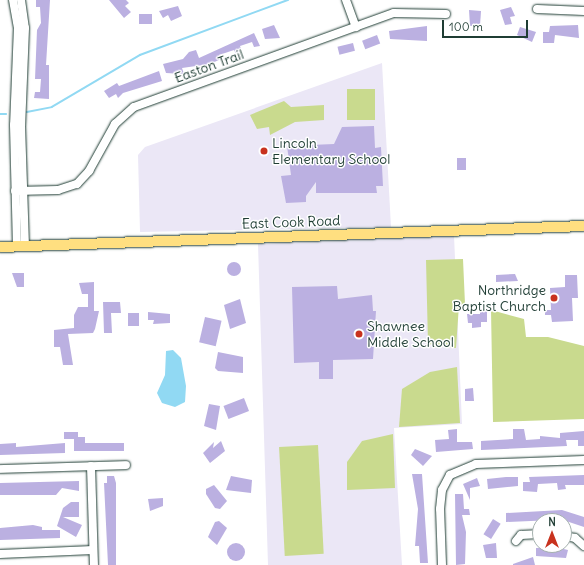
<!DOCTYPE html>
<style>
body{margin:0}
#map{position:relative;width:584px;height:565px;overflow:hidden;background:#fff;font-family:Delius,sans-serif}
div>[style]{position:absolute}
.built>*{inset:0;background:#ebe7f6}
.green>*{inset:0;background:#c9da8e;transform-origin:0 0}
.water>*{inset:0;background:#91d9f3}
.stream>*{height:1.5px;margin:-0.75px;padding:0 0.75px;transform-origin:0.75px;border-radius:0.75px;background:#91d9f3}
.building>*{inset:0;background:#bbb0e1;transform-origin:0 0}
.round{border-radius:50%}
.roads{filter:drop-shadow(0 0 1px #1f3d34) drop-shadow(0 0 1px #1f3d34)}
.minor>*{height:8px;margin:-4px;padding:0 4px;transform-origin:4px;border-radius:4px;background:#fff}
.major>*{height:10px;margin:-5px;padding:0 5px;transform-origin:5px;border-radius:5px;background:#ffdf80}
.dots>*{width:11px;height:11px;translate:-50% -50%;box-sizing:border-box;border:2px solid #fff;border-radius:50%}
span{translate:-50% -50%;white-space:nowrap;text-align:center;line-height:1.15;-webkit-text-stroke:3px #fff;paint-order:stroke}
.street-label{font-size:14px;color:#1f3d34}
.poi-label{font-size:14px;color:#1f3d34}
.left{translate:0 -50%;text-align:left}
.right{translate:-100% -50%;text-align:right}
.north{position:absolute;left:532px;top:513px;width:40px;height:40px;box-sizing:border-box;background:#fff;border:1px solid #a5b1ae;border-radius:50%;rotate:0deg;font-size:11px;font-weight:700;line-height:16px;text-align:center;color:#1f3d34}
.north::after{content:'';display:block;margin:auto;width:14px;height:18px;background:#c8321e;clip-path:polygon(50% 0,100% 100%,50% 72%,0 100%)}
.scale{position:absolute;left:442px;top:20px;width:86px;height:18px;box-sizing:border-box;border:2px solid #1f3d34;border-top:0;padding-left:5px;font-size:12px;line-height:14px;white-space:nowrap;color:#1f3d34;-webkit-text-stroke:3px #fff;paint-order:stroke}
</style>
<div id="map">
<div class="built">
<div style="clip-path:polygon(382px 63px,391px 227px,140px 232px,138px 155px,145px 147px)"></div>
<div style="clip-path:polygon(454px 235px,462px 424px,394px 428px,402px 565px,268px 565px,258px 244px)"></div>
</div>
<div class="green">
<div style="left:347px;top:89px;width:28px;height:31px"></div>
<div style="clip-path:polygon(284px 101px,291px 107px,324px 105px,324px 120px,295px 122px,270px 135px,269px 127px,257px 129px,250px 115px)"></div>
<div style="clip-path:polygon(463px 259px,465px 304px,459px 305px,456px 348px,428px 344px,426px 260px)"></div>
<div style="clip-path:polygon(491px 310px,524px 319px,526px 337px,548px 337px,584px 346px,584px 419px,493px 422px)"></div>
<div style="clip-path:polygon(457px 367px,460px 423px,399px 427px,402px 389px,430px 372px)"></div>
<div style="clip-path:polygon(393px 434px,395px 488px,347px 490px,347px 462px,362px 441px)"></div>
<div style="left:318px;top:445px;width:109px;height:39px;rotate:87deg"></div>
</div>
<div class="water">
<div style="clip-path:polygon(173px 350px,181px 358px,186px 386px,185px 402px,175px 407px,162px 403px,157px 393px,165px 375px,166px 351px)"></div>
</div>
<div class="stream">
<div style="left:27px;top:112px;width:25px;rotate:-11deg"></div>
<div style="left:52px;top:107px;width:102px;rotate:-30.6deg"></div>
<div style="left:140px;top:55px;width:158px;rotate:-20.4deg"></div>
<div style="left:0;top:114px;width:6px"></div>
</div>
<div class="building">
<div style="clip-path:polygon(36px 0,50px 0,46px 65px,49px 65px,49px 99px,34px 98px,35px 92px,40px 92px,41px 79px,35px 79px,37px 30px,41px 23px,40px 7px,36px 7px)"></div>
<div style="clip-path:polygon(109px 0,126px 0,129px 3px,125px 6px,131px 12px,124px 18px)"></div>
<div style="clip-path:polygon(178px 6px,182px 16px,171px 21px,168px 15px,163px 18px,159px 11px)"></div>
<div style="clip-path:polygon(511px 7px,515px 16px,510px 17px,512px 24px,505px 25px,500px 10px)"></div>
<div style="clip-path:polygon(469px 10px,481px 11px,480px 26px,470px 26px)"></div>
<div style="left:139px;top:14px;width:13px;height:10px"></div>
<div style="clip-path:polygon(274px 25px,280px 38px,265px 39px,262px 29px)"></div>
<div style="clip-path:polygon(578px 25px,579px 38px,555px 35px,554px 43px,543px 43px,543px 32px,549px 32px,550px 26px)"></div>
<div style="clip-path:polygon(427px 26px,427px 41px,390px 39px,389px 31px)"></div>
<div style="clip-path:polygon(520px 27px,536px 32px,532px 42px,517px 35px)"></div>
<div style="clip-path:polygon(254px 33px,260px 46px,254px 47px,252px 42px,240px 46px,242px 52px,236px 54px,234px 50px,219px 55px,221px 59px,210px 64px,182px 68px,184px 74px,166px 73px,163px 64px,183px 59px,189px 52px,196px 50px,199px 58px)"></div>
<div style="left:377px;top:35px;width:9px;height:16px;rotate:69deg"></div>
<div style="left:353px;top:43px;width:8px;height:16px;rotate:76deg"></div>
<div style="clip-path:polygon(159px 71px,162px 81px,123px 93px,118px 98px,116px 94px,109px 98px,104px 91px,117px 83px,119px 86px)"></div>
<div style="clip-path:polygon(374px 126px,375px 148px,381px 147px,383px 186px,376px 186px,377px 193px,316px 193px,316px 182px,306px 196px,306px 202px,286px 203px,281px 176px,291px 175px,287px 146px,334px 144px,342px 127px)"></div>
<div style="left:457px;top:158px;width:9px;height:12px"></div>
<div class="round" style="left:227px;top:262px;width:14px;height:14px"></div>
<div style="clip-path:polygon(12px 273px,24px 273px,24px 287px,17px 287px)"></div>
<div style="clip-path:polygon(515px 274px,518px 281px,496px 282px,496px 275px)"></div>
<div style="clip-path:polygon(565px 275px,577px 275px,578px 298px,572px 298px,573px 321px,552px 322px,551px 315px,545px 315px,545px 310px,551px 310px,550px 288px,565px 287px)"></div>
<div style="clip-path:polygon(94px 282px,94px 311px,99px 311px,95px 329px,93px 333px,68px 334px,73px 365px,63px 365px,60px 347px,54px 347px,54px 330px,74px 328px,74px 315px,78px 307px,88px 307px,88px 294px,82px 294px,79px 283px)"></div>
<div style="clip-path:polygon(337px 286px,338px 299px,372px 295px,373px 311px,376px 311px,373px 359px,333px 360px,333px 379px,319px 379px,319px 362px,294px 363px,292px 287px)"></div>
<div style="clip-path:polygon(240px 299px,246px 323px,230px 329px,224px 305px)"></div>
<div style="clip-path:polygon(103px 302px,120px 302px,121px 313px,111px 313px,112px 333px,104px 333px)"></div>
<div style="clip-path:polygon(480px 309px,487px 309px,487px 322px,481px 322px,481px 327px,472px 328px,472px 323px,468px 323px,467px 314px,480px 314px)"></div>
<div style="clip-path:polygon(148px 312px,170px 314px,170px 323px,153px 324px,154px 320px,148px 320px)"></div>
<div style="left:128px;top:313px;width:11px;height:13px"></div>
<div style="left:205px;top:317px;width:17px;height:26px;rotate:13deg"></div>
<div style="clip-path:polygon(218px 352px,243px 357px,243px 373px,218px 371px,215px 368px)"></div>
<div style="clip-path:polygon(473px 388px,474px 401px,465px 401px,465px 389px)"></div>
<div style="left:244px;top:398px;width:14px;height:22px;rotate:69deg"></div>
<div style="clip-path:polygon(209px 404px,220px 406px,216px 430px,204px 426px)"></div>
<div style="clip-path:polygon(457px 429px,457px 442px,472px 442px,473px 449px,436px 452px,435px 440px,449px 439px,448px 430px)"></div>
<div style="clip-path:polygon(513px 429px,524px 429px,526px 440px,540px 439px,540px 436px,560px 438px,560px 433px,584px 431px,584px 446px,578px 446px,578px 440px,566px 440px,567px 446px,481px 450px,481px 441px,513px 439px)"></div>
<div style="clip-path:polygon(64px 432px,78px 432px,78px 437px,85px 437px,85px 443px,124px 443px,124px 451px,74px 451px,74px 439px,64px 439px)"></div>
<div style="clip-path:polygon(221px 441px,225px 451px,210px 463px,203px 453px,214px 442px,213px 448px)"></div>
<div style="clip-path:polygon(16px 443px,16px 447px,65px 443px,65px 453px,0 455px,0 444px)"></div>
<div style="clip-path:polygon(415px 449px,432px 456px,423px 466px,411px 455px)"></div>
<div style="clip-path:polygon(412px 474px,422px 474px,428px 563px,420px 563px,419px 546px,415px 546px,418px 509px)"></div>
<div style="clip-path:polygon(584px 475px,584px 485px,565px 485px,566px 489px,558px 490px,557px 483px,538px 484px,537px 492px,523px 491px,523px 482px,530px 482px,529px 477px)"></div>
<div style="clip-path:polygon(107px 476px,114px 476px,116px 483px,116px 565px,108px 565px,104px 483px,107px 483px)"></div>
<div style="clip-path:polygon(231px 476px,252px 480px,251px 493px,226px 490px)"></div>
<div style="clip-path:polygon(506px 477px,518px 477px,518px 486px,488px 489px,487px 479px)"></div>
<div style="clip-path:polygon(477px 478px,480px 486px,470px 488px,470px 500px,463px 484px)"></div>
<div style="clip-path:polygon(79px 481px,79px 491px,62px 488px,56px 495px,0 495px,0 483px)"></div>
<div style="clip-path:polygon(214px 485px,227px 501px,220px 509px,215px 508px,206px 494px,206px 489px)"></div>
<div style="clip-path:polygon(455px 494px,463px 494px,464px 509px,469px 509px,470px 515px,462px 515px,466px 532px,465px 564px,456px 565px)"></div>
<div style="clip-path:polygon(163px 498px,163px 506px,150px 511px,148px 499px)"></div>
<div style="clip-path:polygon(71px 502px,79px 502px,79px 517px,63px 517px,82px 525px,76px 537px,57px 526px,63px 508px)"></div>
<div style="clip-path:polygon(562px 510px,584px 517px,584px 527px,554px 517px,554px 520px,506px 522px,506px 513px)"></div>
<div style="left:493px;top:519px;width:9px;height:18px;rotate:32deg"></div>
<div style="clip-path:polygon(219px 521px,227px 528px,217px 545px,208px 537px,215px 522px)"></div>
<div style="clip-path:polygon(33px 525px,42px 527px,42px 530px,60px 530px,60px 538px,0 540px,0 528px)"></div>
<div class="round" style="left:227px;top:543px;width:18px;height:18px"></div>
<div style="clip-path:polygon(496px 543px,497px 558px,486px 558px,483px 545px)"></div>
<div style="clip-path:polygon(555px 547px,568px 550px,566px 558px,536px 556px,536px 548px)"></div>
<div style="clip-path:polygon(533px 557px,535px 565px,513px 565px,513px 564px)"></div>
</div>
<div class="roads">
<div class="minor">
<div style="left:13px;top:0;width:27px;rotate:80deg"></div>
<div style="left:18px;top:27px;width:98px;rotate:92.3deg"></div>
<div style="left:14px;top:125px;width:121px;rotate:88.6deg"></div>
<div style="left:21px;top:0;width:28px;rotate:82deg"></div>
<div style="left:25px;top:28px;width:98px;rotate:92.3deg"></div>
<div style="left:21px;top:126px;width:120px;rotate:88.1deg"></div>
<div style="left:346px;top:0;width:29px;rotate:70deg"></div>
<div style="left:537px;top:9px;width:47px;rotate:2.4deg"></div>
<div style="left:15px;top:191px;width:43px;rotate:-1.3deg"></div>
<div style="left:58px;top:190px;width:20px;rotate:-18deg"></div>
<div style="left:77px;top:184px;width:18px;rotate:-47deg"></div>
<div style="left:89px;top:171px;width:54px;rotate:-61deg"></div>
<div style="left:115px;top:124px;width:25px;rotate:-42deg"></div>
<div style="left:134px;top:107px;width:276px;rotate:-19.9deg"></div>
<div style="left:394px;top:13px;width:52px;rotate:1.1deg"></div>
<div style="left:91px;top:466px;width:99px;rotate:88.3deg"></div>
<div style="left:0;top:469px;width:126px;rotate:-1.8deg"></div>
<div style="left:564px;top:536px;width:11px;rotate:10deg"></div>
<div style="left:575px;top:538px;width:12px;rotate:42deg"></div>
<div style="left:516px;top:541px;width:8px;rotate:-50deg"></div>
<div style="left:521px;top:535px;width:19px;rotate:-3deg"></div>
<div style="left:0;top:554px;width:93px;rotate:-2.5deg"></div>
<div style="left:442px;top:565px;width:56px;rotate:-92deg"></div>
<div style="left:440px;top:509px;width:19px;rotate:-84deg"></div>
<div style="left:442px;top:490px;width:17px;rotate:-62deg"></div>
<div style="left:450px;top:475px;width:28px;rotate:-23deg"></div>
<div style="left:476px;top:464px;width:108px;rotate:-2.1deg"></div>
</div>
<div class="major">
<div style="left:0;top:247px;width:584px;rotate:-2.06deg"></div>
</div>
</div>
<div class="dots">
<div style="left:264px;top:151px;background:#c8321e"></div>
<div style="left:554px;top:298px;background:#c8321e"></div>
<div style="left:359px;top:334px;background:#c8321e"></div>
</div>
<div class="street-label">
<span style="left:209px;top:66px;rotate:-20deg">Easton Trail</span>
<span style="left:291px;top:222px;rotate:-2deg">East Cook Road</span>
</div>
<div class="poi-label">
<span class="left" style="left:272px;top:151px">Lincoln<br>Elementary School</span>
<span class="right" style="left:546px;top:298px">Northridge<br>Baptist Church</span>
<span class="left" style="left:367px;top:334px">Shawnee<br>Middle School</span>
</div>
<div class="north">N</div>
<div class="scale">100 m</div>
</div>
